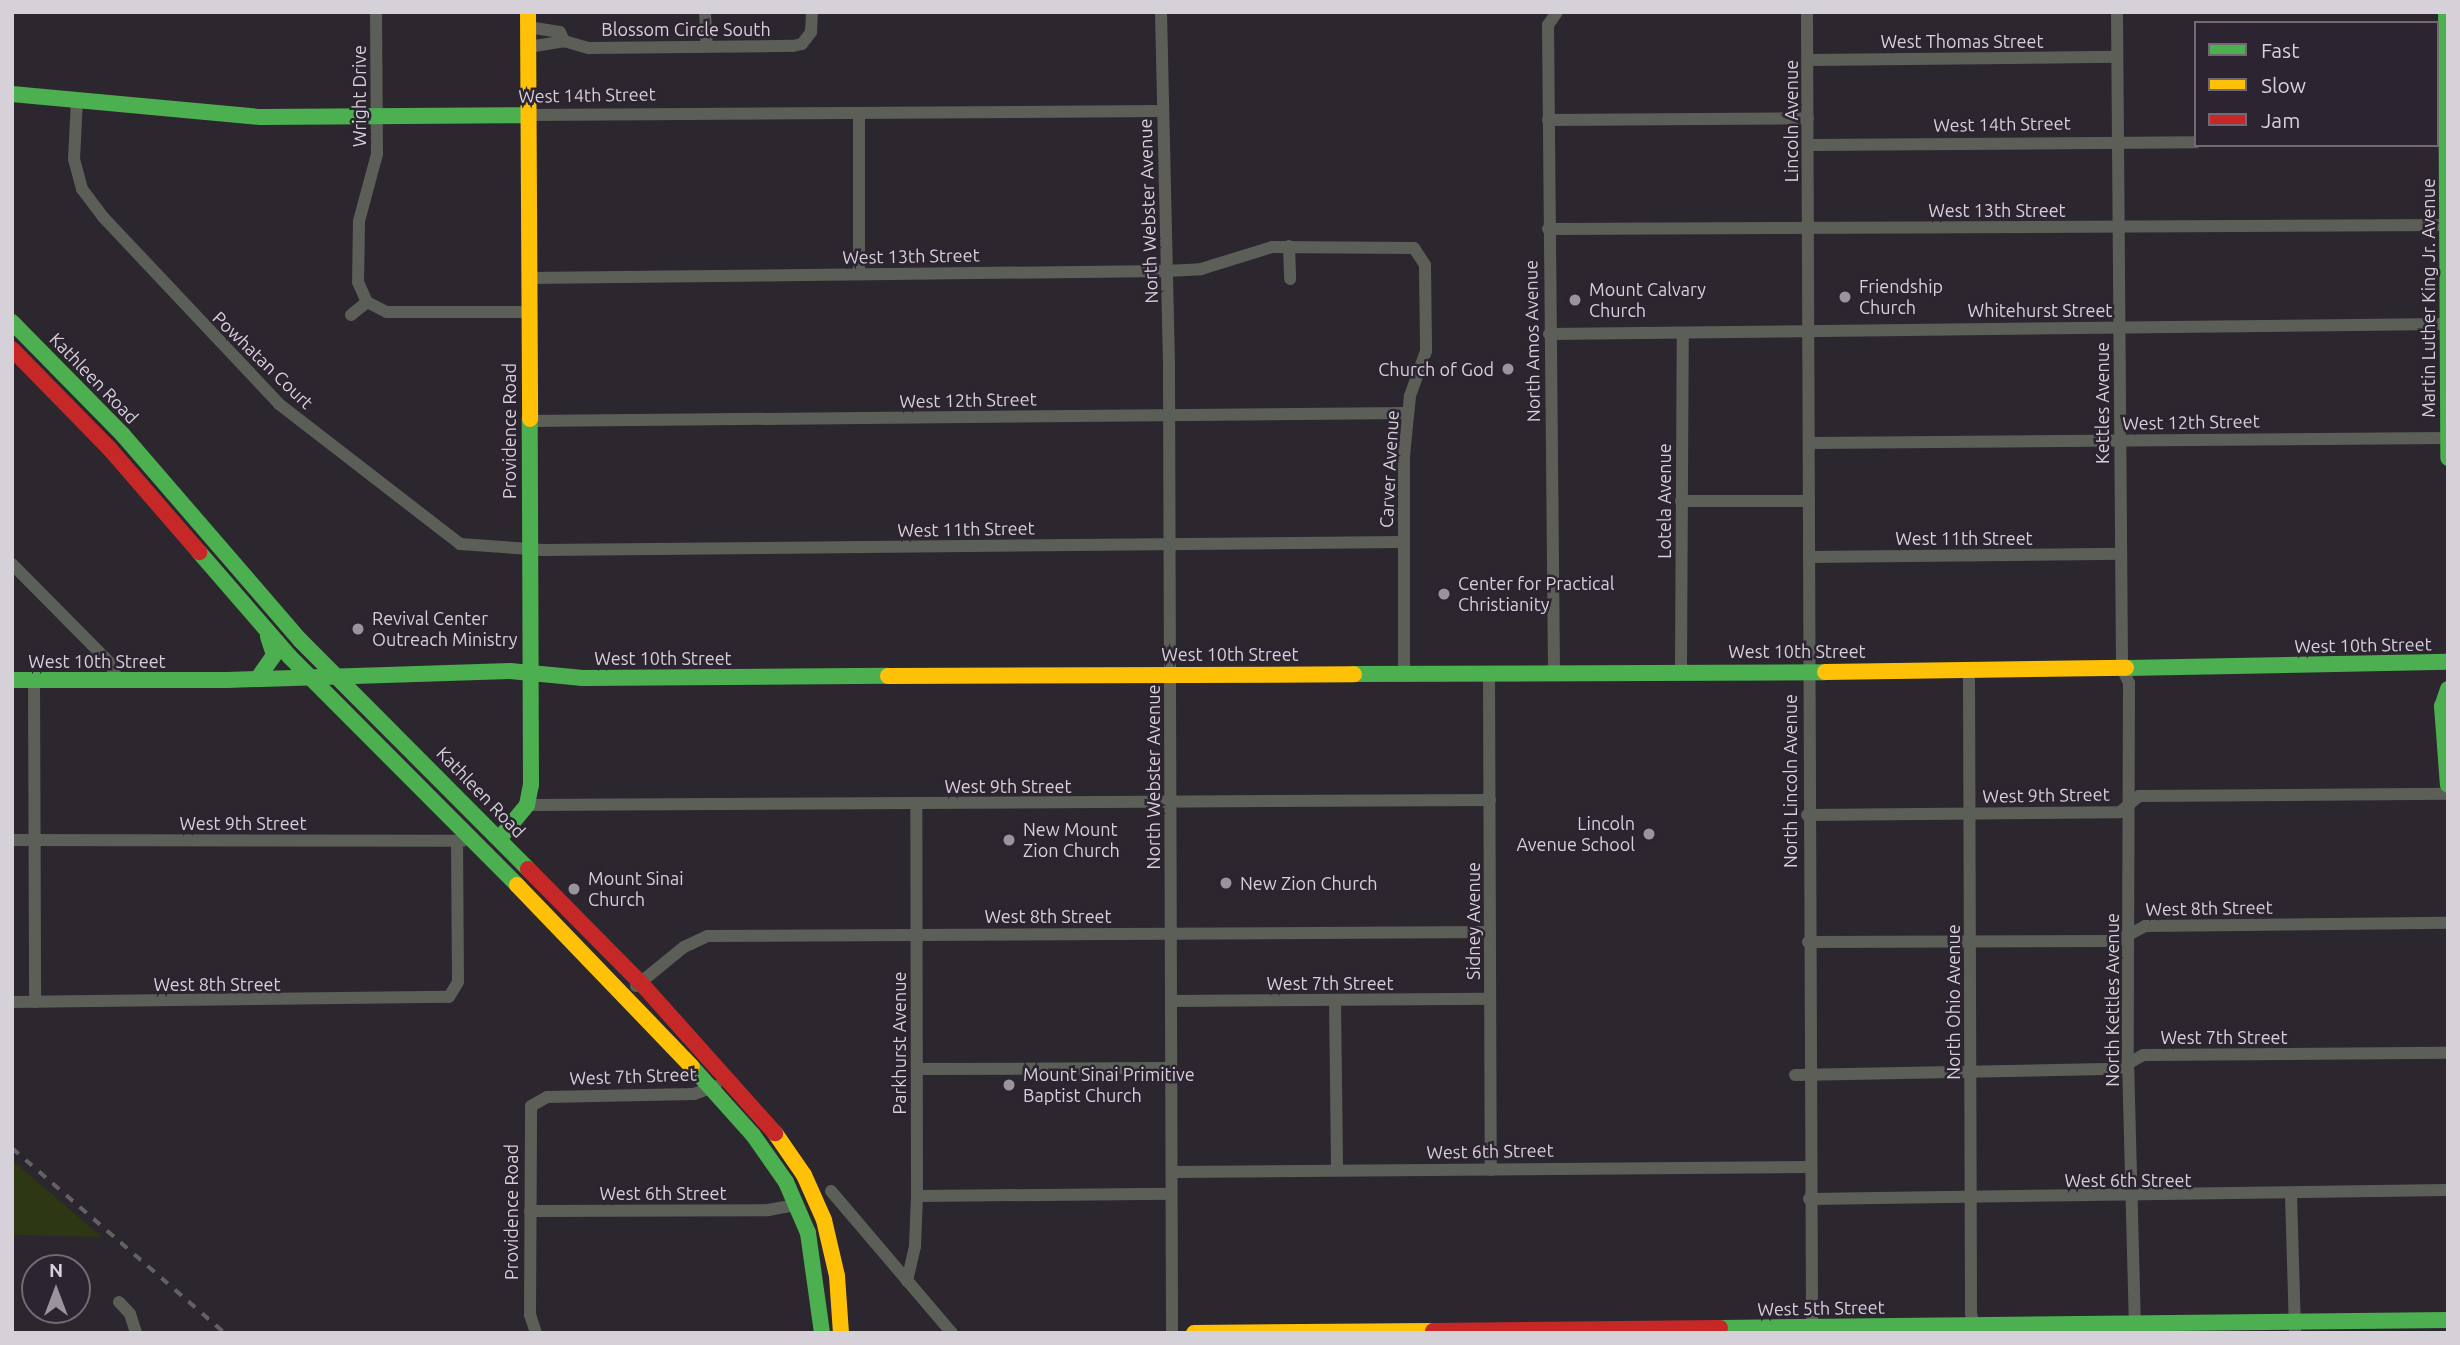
<!DOCTYPE html>
<style>
body{margin:0}
#map{position:relative;width:2460px;height:1345px;overflow:hidden;background:#2c272e;font-family:Ubuntu,sans-serif}
div>[style]{position:absolute}
.green>*{inset:0;background:#2e3713}
.street>*{height:12px;margin:-6px;padding:0 6px;transform-origin:6px;border-radius:6px;background:#5c5f58}
.fast>*{height:16px;margin:-8px;padding:0 8px;transform-origin:8px;border-radius:8px;background:#4caf50}
.slow>*{height:16px;margin:-8px;padding:0 8px;transform-origin:8px;border-radius:8px;background:#ffc107}
.jam>*{height:16px;margin:-8px;padding:0 8px;transform-origin:8px;border-radius:8px;background:#c62828}
.rail>*{height:3.5px;margin-top:-1.75px;transform-origin:0;background:repeating-linear-gradient(90deg,#636261 0 9px,transparent 0 18px)}
.dots>*{width:19px;height:19px;translate:-50% -50%;box-sizing:border-box;border:4px solid #2d2431;border-radius:50%}
span{translate:-50% -50%;white-space:nowrap;text-align:center;line-height:1.15;-webkit-text-stroke:5px #2d2431;paint-order:stroke}
.street-label{font-size:18px;color:#d6d0d9}
.poi-label{font-size:18px;color:#d6d0d9}
.left{translate:0 -50%;text-align:left}
.right{translate:-100% -50%;text-align:right}
.frame{position:absolute;inset:0;border:14px solid #d6d0d9;pointer-events:none}
.legend{position:absolute;left:2194px;top:21px;width:245px;height:126px;box-sizing:border-box;background:#2d2431;border:2px solid #716974;margin:0;padding:9px 12px;list-style:none;font-size:21px;color:#d6d0d9}
.legend li{display:flex;align-items:center;gap:14px;height:35px}
.legend b{width:35px;border:2px solid #716974}
.north{position:absolute;left:21px;top:1254px;width:70px;height:70px;box-sizing:border-box;background:#2d2431;border:2px solid #716974;border-radius:50%;rotate:0deg;font-size:19px;font-weight:700;line-height:28px;text-align:center;color:#d6d0d9}
.north::after{content:'';display:block;margin:auto;width:24px;height:32px;background:#9a959d;clip-path:polygon(50% 0,100% 100%,50% 72%,0 100%)}
</style>
<div id="map">
<div class="green">
<div style="clip-path:polygon(12px 1160px,102px 1237px,12px 1235px)"></div>
</div>
<div class="street">
<div style="left:376px;top:12px;width:142px;rotate:89.6deg"></div>
<div style="left:377px;top:154px;width:69px;rotate:105deg"></div>
<div style="left:359px;top:221px;width:61px;rotate:90.9deg"></div>
<div style="left:358px;top:282px;width:22px;rotate:66deg"></div>
<div style="left:367px;top:302px;width:22px;rotate:27deg"></div>
<div style="left:387px;top:312px;width:141px"></div>
<div style="left:705px;top:12px;width:34px;rotate:87deg"></div>
<div style="left:1161px;top:12px;width:357px;rotate:88.7deg"></div>
<div style="left:1169px;top:369px;width:964px;rotate:89.82deg"></div>
<div style="left:1807px;top:12px;width:1321px;rotate:89.78deg"></div>
<div style="left:2117px;top:12px;width:656px;rotate:89.56deg"></div>
<div style="left:2122px;top:668px;width:17px;rotate:65deg"></div>
<div style="left:2129px;top:683px;width:378px;rotate:90.2deg"></div>
<div style="left:2128px;top:1061px;width:272px;rotate:88.5deg"></div>
<div style="left:528px;top:27px;width:32px;rotate:9deg"></div>
<div style="left:560px;top:32px;width:10px;rotate:66deg"></div>
<div style="left:528px;top:47px;width:36px;rotate:-9deg"></div>
<div style="left:564px;top:41px;width:26px;rotate:16deg"></div>
<div style="left:589px;top:48px;width:204px;rotate:-0.6deg"></div>
<div style="left:793px;top:46px;width:9px;rotate:-13deg"></div>
<div style="left:802px;top:44px;width:15px;rotate:-53deg"></div>
<div style="left:811px;top:32px;width:20px;rotate:-87deg"></div>
<div style="left:1808px;top:60px;width:309px;rotate:-0.6deg"></div>
<div style="left:77px;top:100px;width:59px;rotate:92.9deg"></div>
<div style="left:74px;top:159px;width:31px;rotate:75deg"></div>
<div style="left:82px;top:189px;width:36px;rotate:53deg"></div>
<div style="left:104px;top:218px;width:255px;rotate:46.7deg"></div>
<div style="left:279px;top:404px;width:229px;rotate:37.7deg"></div>
<div style="left:460px;top:544px;width:83px;rotate:4.1deg"></div>
<div style="left:543px;top:550px;width:860px;rotate:-0.53deg"></div>
<div style="left:859px;top:113px;width:161px;rotate:90deg"></div>
<div style="left:526px;top:115px;width:636px;rotate:-0.36deg"></div>
<div style="left:1548px;top:120px;width:260px;rotate:-0.4deg"></div>
<div style="left:1809px;top:145px;width:387px;rotate:-0.4deg"></div>
<div style="left:1548px;top:229px;width:899px;rotate:-0.25deg"></div>
<div style="left:1289px;top:246px;width:33px;rotate:88deg"></div>
<div style="left:528px;top:278px;width:638px;rotate:-0.63deg"></div>
<div style="left:1166px;top:271px;width:35px;rotate:-3deg"></div>
<div style="left:1201px;top:269px;width:74px;rotate:-17.2deg"></div>
<div style="left:1272px;top:247px;width:142px;rotate:0.4deg"></div>
<div style="left:1414px;top:248px;width:20px;rotate:57deg"></div>
<div style="left:1425px;top:265px;width:86px;rotate:89.3deg"></div>
<div style="left:1426px;top:351px;width:48px;rotate:109.6deg"></div>
<div style="left:1410px;top:396px;width:60px;rotate:95.7deg"></div>
<div style="left:1404px;top:456px;width:216px;rotate:90deg"></div>
<div style="left:351px;top:315px;width:21px;rotate:-39deg"></div>
<div style="left:1549px;top:334px;width:898px;rotate:-0.64deg"></div>
<div style="left:528px;top:421px;width:880px;rotate:-0.52deg"></div>
<div style="left:1809px;top:443px;width:639px;rotate:-0.45deg"></div>
<div style="left:1681px;top:501px;width:128px"></div>
<div style="left:1809px;top:557px;width:312px;rotate:-0.6deg"></div>
<div style="left:12px;top:564px;width:138px;rotate:45.3deg"></div>
<div style="left:109px;top:662px;width:20px;rotate:63deg"></div>
<div style="left:1681px;top:670px;width:337px;rotate:-89.7deg"></div>
<div style="left:1969px;top:671px;width:642px;rotate:89.82deg"></div>
<div style="left:1971px;top:1313px;width:19px;rotate:78deg"></div>
<div style="left:1489px;top:672px;width:498px;rotate:89.8deg"></div>
<div style="left:1554px;top:672px;width:647px;rotate:-90.53deg"></div>
<div style="left:1548px;top:25px;width:16px;rotate:-55deg"></div>
<div style="left:34px;top:680px;width:322px;rotate:89.8deg"></div>
<div style="left:527px;top:805px;width:963px;rotate:-0.3deg"></div>
<div style="left:1807px;top:815px;width:313px;rotate:-0.5deg"></div>
<div style="left:2120px;top:812px;width:25px;rotate:-40deg"></div>
<div style="left:2139px;top:796px;width:309px;rotate:-0.4deg"></div>
<div style="left:12px;top:840px;width:451px;rotate:0.1deg"></div>
<div style="left:1808px;top:942px;width:309px;rotate:-0.2deg"></div>
<div style="left:2117px;top:941px;width:32px;rotate:-28deg"></div>
<div style="left:2145px;top:926px;width:303px;rotate:-0.6deg"></div>
<div style="left:636px;top:986px;width:62px;rotate:-39.1deg"></div>
<div style="left:684px;top:947px;width:26px;rotate:-25deg"></div>
<div style="left:708px;top:936px;width:782px;rotate:-0.29deg"></div>
<div style="left:1335px;top:1000px;width:170px;rotate:89.3deg"></div>
<div style="left:1171px;top:1001px;width:319px;rotate:-0.4deg"></div>
<div style="left:12px;top:1002px;width:437px;rotate:-0.7deg"></div>
<div style="left:449px;top:997px;width:17px;rotate:-59deg"></div>
<div style="left:458px;top:982px;width:141px;rotate:-90.4deg"></div>
<div style="left:917px;top:1069px;width:254px;rotate:-0.2deg"></div>
<div style="left:1795px;top:1075px;width:323px;rotate:-1.1deg"></div>
<div style="left:2118px;top:1069px;width:29px;rotate:-29deg"></div>
<div style="left:2143px;top:1055px;width:305px;rotate:-0.4deg"></div>
<div style="left:1172px;top:1172px;width:637px;rotate:-0.45deg"></div>
<div style="left:831px;top:1191px;width:187px;rotate:49.6deg"></div>
<div style="left:2291px;top:1195px;width:138px;rotate:88.3deg"></div>
<div style="left:917px;top:1196px;width:254px;rotate:-0.5deg"></div>
<div style="left:1809px;top:1199px;width:639px;rotate:-0.81deg"></div>
<div style="left:530px;top:1211px;width:238px;rotate:-0.2deg"></div>
<div style="left:768px;top:1210px;width:29px;rotate:-10deg"></div>
<div style="left:907px;top:1281px;width:36px;rotate:-77deg"></div>
<div style="left:915px;top:1246px;width:50px;rotate:-87.7deg"></div>
<div style="left:917px;top:1196px;width:391px;rotate:-90.1deg"></div>
<div style="left:119px;top:1302px;width:16px;rotate:47deg"></div>
<div style="left:130px;top:1314px;width:20px;rotate:72deg"></div>
<div style="left:536px;top:1333px;width:19px;rotate:-108deg"></div>
<div style="left:530px;top:1315px;width:209px;rotate:-89.7deg"></div>
<div style="left:531px;top:1106px;width:18px;rotate:-29deg"></div>
<div style="left:547px;top:1097px;width:147px;rotate:-1.2deg"></div>
<div style="left:694px;top:1094px;width:23px;rotate:-20deg"></div>
</div>
<div class="fast">
<div style="left:2446px;top:12px;width:446px;rotate:89.7deg"></div>
<div style="left:12px;top:94px;width:250px;rotate:5.3deg"></div>
<div style="left:261px;top:117px;width:265px;rotate:-0.4deg"></div>
<div style="left:12px;top:322px;width:158px;rotate:45.5deg"></div>
<div style="left:123px;top:435px;width:271px;rotate:49.2deg"></div>
<div style="left:300px;top:640px;width:323px;rotate:45.1deg"></div>
<div style="left:199px;top:552px;width:138px;rotate:49.1deg"></div>
<div style="left:289px;top:656px;width:323px;rotate:45.1deg"></div>
<div style="left:2126px;top:668px;width:322px;rotate:-1.1deg"></div>
<div style="left:1354px;top:674px;width:471px;rotate:-0.2deg"></div>
<div style="left:258px;top:678px;width:28px;rotate:-55deg"></div>
<div style="left:274px;top:655px;width:20px;rotate:-108deg"></div>
<div style="left:12px;top:680px;width:215px"></div>
<div style="left:227px;top:680px;width:283px;rotate:-1.8deg"></div>
<div style="left:510px;top:671px;width:73px;rotate:5.5deg"></div>
<div style="left:583px;top:678px;width:305px;rotate:-0.4deg"></div>
<div style="left:2448px;top:689px;width:18px;rotate:109deg"></div>
<div style="left:2442px;top:706px;width:79px;rotate:85.7deg"></div>
<div style="left:499px;top:839px;width:44px;rotate:-50.5deg"></div>
<div style="left:527px;top:805px;width:20px;rotate:-79deg"></div>
<div style="left:531px;top:785px;width:366px;rotate:-90.2deg"></div>
<div style="left:692px;top:1067px;width:91px;rotate:48.1deg"></div>
<div style="left:753px;top:1135px;width:57px;rotate:54.9deg"></div>
<div style="left:786px;top:1182px;width:56px;rotate:66.7deg"></div>
<div style="left:808px;top:1233px;width:101px;rotate:82deg"></div>
<div style="left:1720px;top:1328px;width:728px;rotate:-0.63deg"></div>
</div>
<div class="slow">
<div style="left:528px;top:12px;width:407px;rotate:89.7deg"></div>
<div style="left:1825px;top:672px;width:301px;rotate:-0.8deg"></div>
<div style="left:888px;top:676px;width:466px;rotate:-0.2deg"></div>
<div style="left:517px;top:885px;width:252px;rotate:46.1deg"></div>
<div style="left:775px;top:1133px;width:51px;rotate:55.4deg"></div>
<div style="left:804px;top:1175px;width:49px;rotate:66deg"></div>
<div style="left:824px;top:1220px;width:57px;rotate:76.9deg"></div>
<div style="left:837px;top:1276px;width:57px;rotate:86deg"></div>
<div style="left:1194px;top:1333px;width:239px;rotate:-0.5deg"></div>
</div>
<div class="jam">
<div style="left:12px;top:349px;width:139px;rotate:45.6deg"></div>
<div style="left:109px;top:448px;width:138px;rotate:49.1deg"></div>
<div style="left:528px;top:869px;width:159px;rotate:45.3deg"></div>
<div style="left:640px;top:982px;width:203px;rotate:48.2deg"></div>
<div style="left:1433px;top:1331px;width:287px;rotate:-0.6deg"></div>
</div>
<div class="rail">
<div style="left:12px;top:1148px;width:282px;rotate:41deg"></div>
</div>
<div class="dots">
<div style="left:1845px;top:297px;background:#9a959d"></div>
<div style="left:1575px;top:300px;background:#9a959d"></div>
<div style="left:1508px;top:369px;background:#9a959d"></div>
<div style="left:1444px;top:594px;background:#9a959d"></div>
<div style="left:358px;top:629px;background:#9a959d"></div>
<div style="left:1649px;top:834px;background:#9a959d"></div>
<div style="left:1009px;top:840px;background:#9a959d"></div>
<div style="left:1226px;top:883px;background:#9a959d"></div>
<div style="left:574px;top:889px;background:#9a959d"></div>
<div style="left:1009px;top:1085px;background:#9a959d"></div>
</div>
<div class="street-label">
<span style="left:686px;top:29px">Blossom Circle South</span>
<span style="left:1962px;top:41px">West Thomas Street</span>
<span style="left:587px;top:95px;rotate:-1deg">West 14th Street</span>
<span style="left:359px;top:96px;rotate:-90deg">Wright Drive</span>
<span style="left:1791px;top:121px;rotate:-90deg">Lincoln Avenue</span>
<span style="left:2002px;top:124px;rotate:-1deg">West 14th Street</span>
<span style="left:1997px;top:210px">West 13th Street</span>
<span style="left:1148px;top:211px;rotate:-92deg">North Webster Avenue</span>
<span style="left:911px;top:256px;rotate:-1deg">West 13th Street</span>
<span style="left:2428px;top:298px;rotate:-90deg">Martin Luther King Jr. Avenue</span>
<span style="left:2040px;top:310px">Whitehurst Street</span>
<span style="left:1532px;top:341px;rotate:-91deg">North Amos Avenue</span>
<span style="left:263px;top:360px;rotate:44deg">Powhatan Court</span>
<span style="left:94px;top:378px;rotate:46deg">Kathleen Road</span>
<span style="left:968px;top:400px;rotate:-1deg">West 12th Street</span>
<span style="left:2102px;top:403px;rotate:-90deg">Kettles Avenue</span>
<span style="left:2191px;top:422px;rotate:-1deg">West 12th Street</span>
<span style="left:509px;top:431px;rotate:-90deg">Providence Road</span>
<span style="left:1389px;top:469px;rotate:-87deg">Carver Avenue</span>
<span style="left:1664px;top:501px;rotate:-90deg">Lotela Avenue</span>
<span style="left:966px;top:529px;rotate:-1deg">West 11th Street</span>
<span style="left:1964px;top:538px">West 11th Street</span>
<span style="left:2363px;top:645px;rotate:-1deg">West 10th Street</span>
<span style="left:1797px;top:651px">West 10th Street</span>
<span style="left:1230px;top:654px">West 10th Street</span>
<span style="left:663px;top:658px">West 10th Street</span>
<span style="left:97px;top:661px">West 10th Street</span>
<span style="left:1153px;top:777px;rotate:-90deg">North Webster Avenue</span>
<span style="left:1790px;top:781px;rotate:-90deg">North Lincoln Avenue</span>
<span style="left:1008px;top:786px">West 9th Street</span>
<span style="left:481px;top:792px;rotate:46deg">Kathleen Road</span>
<span style="left:2046px;top:795px;rotate:-1deg">West 9th Street</span>
<span style="left:243px;top:823px">West 9th Street</span>
<span style="left:2209px;top:908px;rotate:-1deg">West 8th Street</span>
<span style="left:1048px;top:916px">West 8th Street</span>
<span style="left:1473px;top:921px;rotate:-90deg">Sidney Avenue</span>
<span style="left:1330px;top:983px">West 7th Street</span>
<span style="left:217px;top:984px">West 8th Street</span>
<span style="left:2112px;top:1000px;rotate:-90deg">North Kettles Avenue</span>
<span style="left:1953px;top:1002px;rotate:-90deg">North Ohio Avenue</span>
<span style="left:2224px;top:1037px">West 7th Street</span>
<span style="left:899px;top:1043px;rotate:-90deg">Parkhurst Avenue</span>
<span style="left:633px;top:1076px;rotate:-2deg">West 7th Street</span>
<span style="left:1490px;top:1151px;rotate:-1deg">West 6th Street</span>
<span style="left:2128px;top:1180px">West 6th Street</span>
<span style="left:663px;top:1193px">West 6th Street</span>
<span style="left:511px;top:1212px;rotate:-90deg">Providence Road</span>
<span style="left:1821px;top:1308px;rotate:-1deg">West 5th Street</span>
</div>
<div class="poi-label">
<span class="left" style="left:1859px;top:297px">Friendship<br>Church</span>
<span class="left" style="left:1589px;top:300px">Mount Calvary<br>Church</span>
<span class="right" style="left:1494px;top:369px">Church of God</span>
<span class="left" style="left:1458px;top:594px">Center for Practical<br>Christianity</span>
<span class="left" style="left:372px;top:629px">Revival Center<br>Outreach Ministry</span>
<span class="right" style="left:1635px;top:834px">Lincoln<br>Avenue School</span>
<span class="left" style="left:1023px;top:840px">New Mount<br>Zion Church</span>
<span class="left" style="left:588px;top:889px">Mount Sinai<br>Church</span>
<span class="left" style="left:1240px;top:883px">New Zion Church</span>
<span class="left" style="left:1023px;top:1085px">Mount Sinai Primitive<br>Baptist Church</span>
</div>
<div class="frame"></div>
<ul class="legend">
<li><b style="height:9px;background:#4caf50"></b>Fast</li>
<li><b style="height:9px;background:#ffc107"></b>Slow</li>
<li><b style="height:9px;background:#c62828"></b>Jam</li>
</ul>
<div class="north">N</div>
</div>
